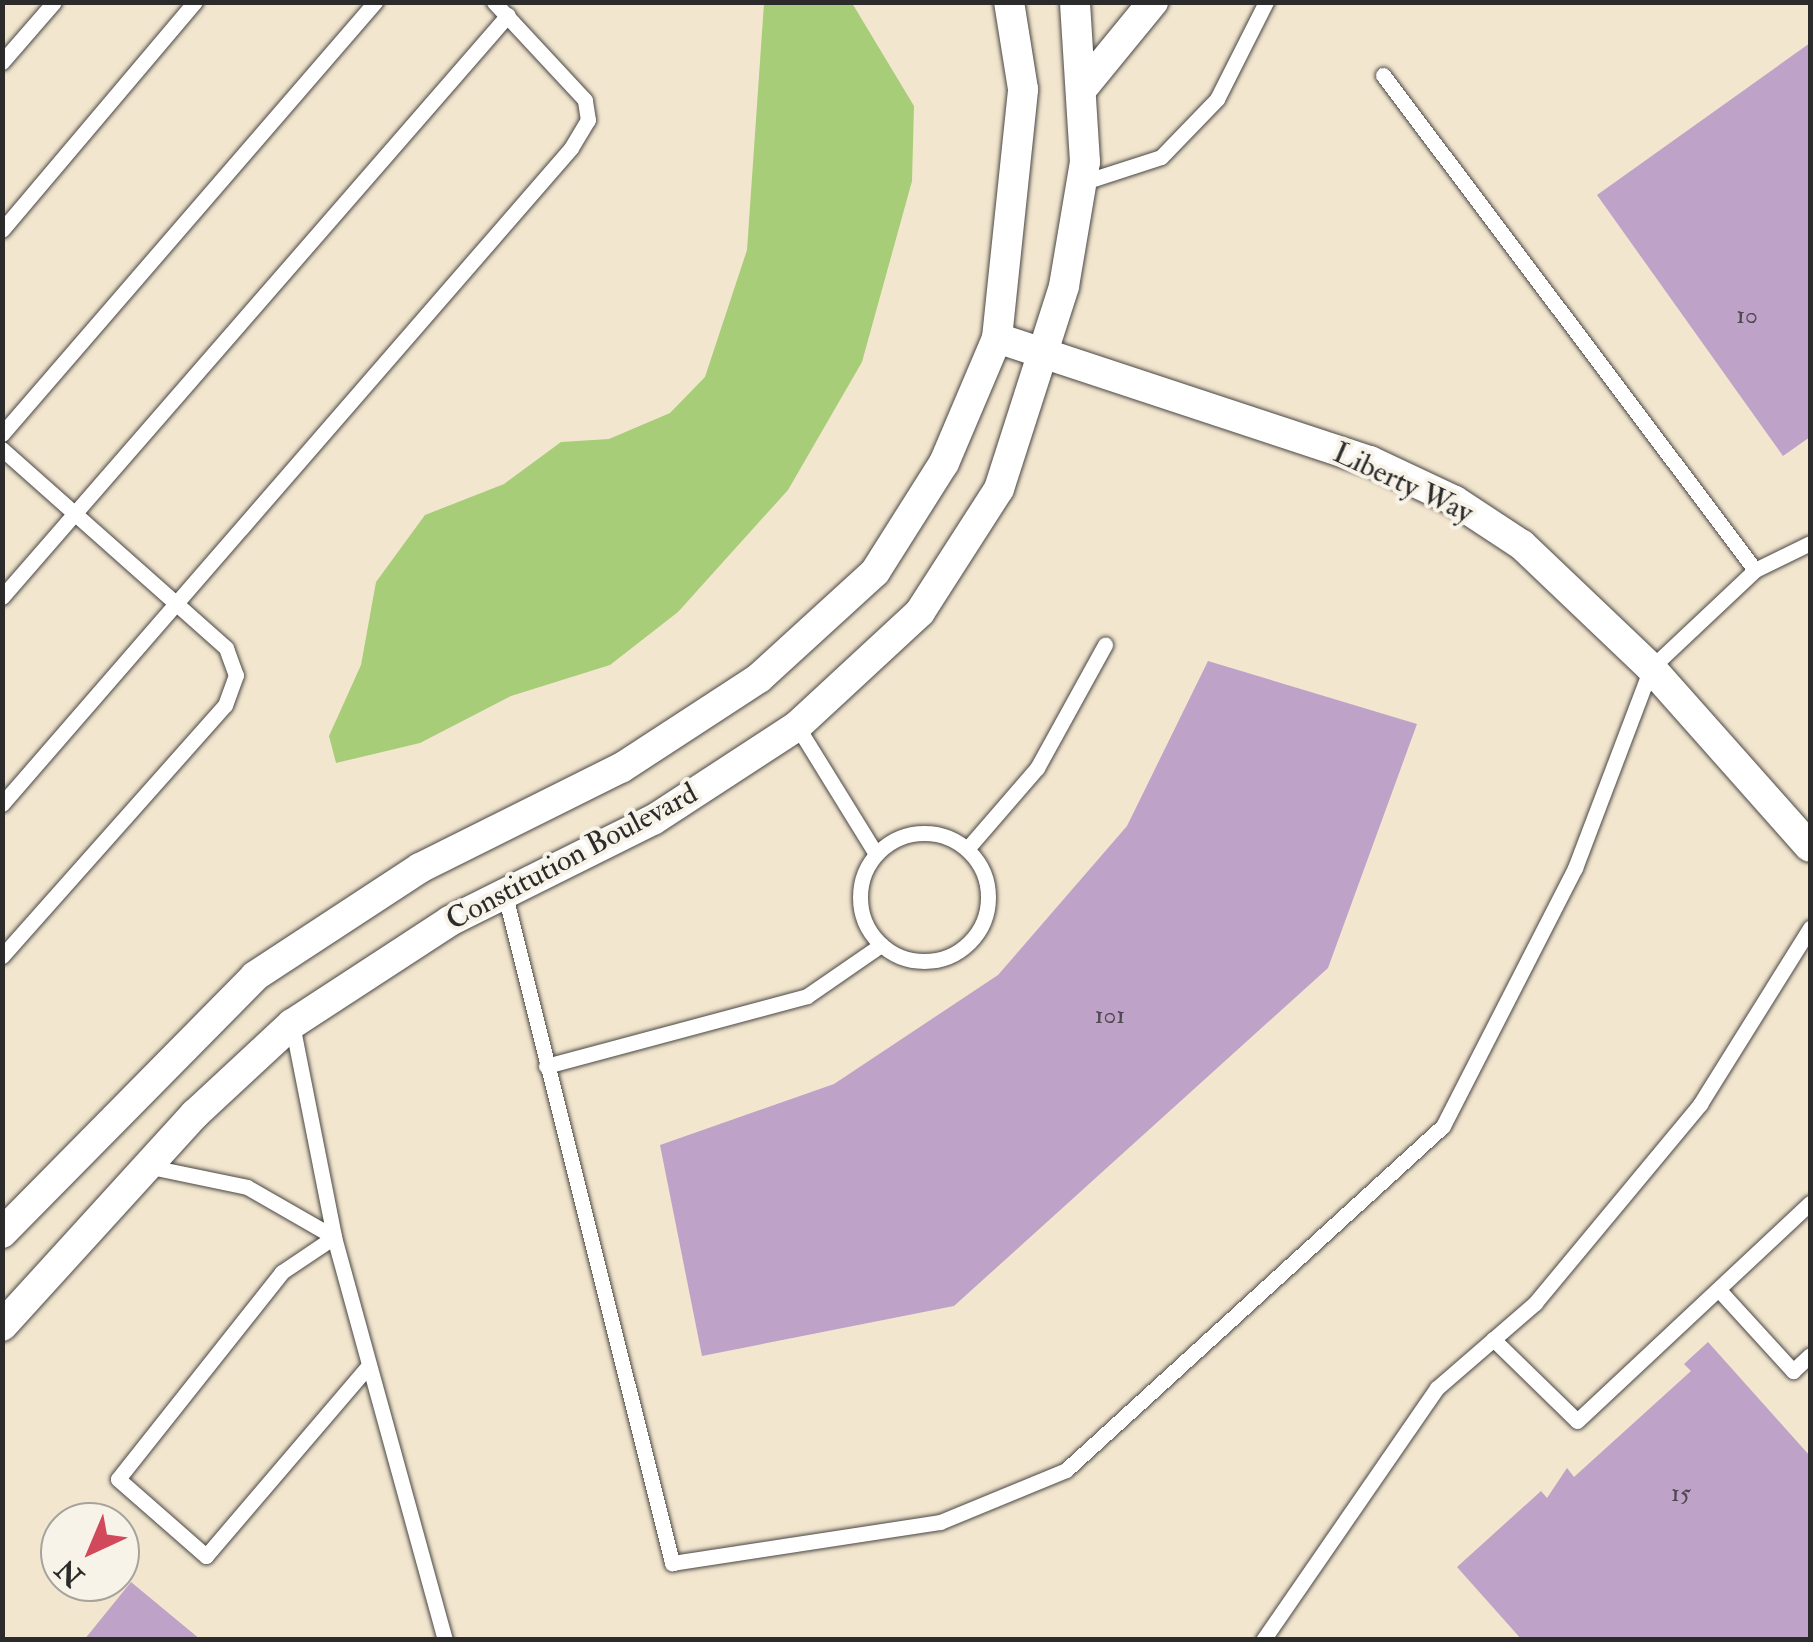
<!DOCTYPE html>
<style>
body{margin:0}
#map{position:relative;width:1813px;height:1642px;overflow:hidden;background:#f3e6cf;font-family:"IM FELL Double Pica",serif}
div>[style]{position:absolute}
.green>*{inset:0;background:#a7cd78}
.building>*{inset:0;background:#bea2c8}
.roads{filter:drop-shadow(0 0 2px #494744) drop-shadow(0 0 2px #494744)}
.lane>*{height:15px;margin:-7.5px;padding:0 7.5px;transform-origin:7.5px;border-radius:7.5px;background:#fff}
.lane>.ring{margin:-7.5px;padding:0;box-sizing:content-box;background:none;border:15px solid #fff;border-radius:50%}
.street>*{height:30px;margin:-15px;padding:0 15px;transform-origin:15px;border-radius:15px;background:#fff}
span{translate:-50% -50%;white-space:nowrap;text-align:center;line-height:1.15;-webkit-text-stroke:8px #f7f3e8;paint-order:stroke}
.number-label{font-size:25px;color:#504952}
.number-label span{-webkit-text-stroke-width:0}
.street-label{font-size:30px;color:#2b2b2b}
.frame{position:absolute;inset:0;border:5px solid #2b2b2b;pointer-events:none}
.north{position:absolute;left:40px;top:1502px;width:100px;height:100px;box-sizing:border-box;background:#f7f3e8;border:2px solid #a5a39c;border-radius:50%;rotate:224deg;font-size:28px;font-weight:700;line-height:40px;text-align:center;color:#2b2b2b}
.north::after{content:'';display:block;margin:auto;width:35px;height:45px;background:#d1495b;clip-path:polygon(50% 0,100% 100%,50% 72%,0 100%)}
</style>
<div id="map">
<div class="green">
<div style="clip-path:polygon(764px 3px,852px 3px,914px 106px,912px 181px,862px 362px,788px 490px,678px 612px,610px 665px,511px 696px,420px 743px,336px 763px,329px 736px,361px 665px,376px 582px,425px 515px,504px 484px,561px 442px,609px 439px,670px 413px,705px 377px,747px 250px)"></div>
</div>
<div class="building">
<div style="clip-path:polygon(1810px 43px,1810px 437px,1783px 456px,1597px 195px)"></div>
<div style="clip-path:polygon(1208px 661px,1417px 724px,1328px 968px,954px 1306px,702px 1356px,660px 1145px,834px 1084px,998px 975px,1127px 826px)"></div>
<div style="clip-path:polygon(1708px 1342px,1810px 1456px,1810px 1640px,1522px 1640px,1457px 1567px,1541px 1491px,1547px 1498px,1567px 1468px,1574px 1477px,1691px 1371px,1684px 1364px)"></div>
<div style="clip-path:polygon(131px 1582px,201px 1640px,84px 1640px)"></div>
</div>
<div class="roads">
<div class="lane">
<div style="left:2px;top:62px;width:79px;rotate:-49.1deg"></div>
<div style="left:1383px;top:75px;width:619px;rotate:53.07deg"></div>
<div style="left:1081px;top:183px;width:84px;rotate:-18deg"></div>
<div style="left:1161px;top:157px;width:81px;rotate:-46deg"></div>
<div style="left:1217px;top:99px;width:109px;rotate:-63.2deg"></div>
<div style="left:2px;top:230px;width:299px;rotate:-49.8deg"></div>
<div style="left:2px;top:434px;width:571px;rotate:-49.19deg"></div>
<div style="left:2px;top:449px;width:300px;rotate:41.6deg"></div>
<div style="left:226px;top:648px;width:29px;rotate:70deg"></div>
<div style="left:236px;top:675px;width:32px;rotate:110deg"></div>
<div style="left:225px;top:705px;width:336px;rotate:131.6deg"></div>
<div style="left:2px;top:597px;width:771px;rotate:-49deg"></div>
<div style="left:797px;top:726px;width:150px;rotate:58.3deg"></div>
<div style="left:2px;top:804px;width:868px;rotate:-49.06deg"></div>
<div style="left:571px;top:148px;width:33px;rotate:-59deg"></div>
<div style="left:588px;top:120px;width:20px;rotate:-99deg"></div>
<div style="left:585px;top:100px;width:134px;rotate:-132.9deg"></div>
<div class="ring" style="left:860px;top:833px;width:113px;height:113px"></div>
<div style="left:967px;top:849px;width:107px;rotate:-49.2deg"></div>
<div style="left:1037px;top:768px;width:141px;rotate:-61.1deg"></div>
<div style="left:505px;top:895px;width:689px;rotate:75.96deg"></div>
<div style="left:672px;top:1563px;width:271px;rotate:-8.7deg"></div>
<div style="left:940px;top:1522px;width:136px;rotate:-22.4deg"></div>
<div style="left:1066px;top:1470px;width:510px;rotate:-42.38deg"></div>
<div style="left:1443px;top:1126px;width:290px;rotate:-62.9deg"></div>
<div style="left:1575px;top:868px;width:214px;rotate:-69.2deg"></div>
<div style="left:1651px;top:668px;width:143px;rotate:-43.3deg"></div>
<div style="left:1755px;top:570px;width:61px;rotate:-26.1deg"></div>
<div style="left:292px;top:1024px;width:217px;rotate:78.8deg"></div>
<div style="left:334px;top:1237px;width:418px;rotate:74.6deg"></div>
<div style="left:546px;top:1066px;width:270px;rotate:-15deg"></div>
<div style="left:807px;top:996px;width:90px;rotate:-34.6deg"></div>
<div style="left:146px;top:1166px;width:103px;rotate:11.7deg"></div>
<div style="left:247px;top:1187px;width:100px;rotate:29.9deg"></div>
<div style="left:334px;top:1237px;width:63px;rotate:146.1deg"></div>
<div style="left:282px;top:1272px;width:264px;rotate:128.4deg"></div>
<div style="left:118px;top:1479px;width:117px;rotate:41.2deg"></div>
<div style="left:206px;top:1556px;width:251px;rotate:-49.5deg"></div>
<div style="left:1719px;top:1290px;width:110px;rotate:47.6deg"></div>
<div style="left:1793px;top:1371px;width:23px;rotate:-43deg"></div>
<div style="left:1493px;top:1339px;width:117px;rotate:44.3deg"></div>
<div style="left:1577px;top:1421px;width:319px;rotate:-43.1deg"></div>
<div style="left:1263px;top:1640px;width:306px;rotate:-55.4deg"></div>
<div style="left:1437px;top:1388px;width:130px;rotate:-40.9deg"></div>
<div style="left:1535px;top:1303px;width:259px;rotate:-50.3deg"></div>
<div style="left:1700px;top:1104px;width:208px;rotate:-58deg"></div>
</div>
<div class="street">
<div style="left:1081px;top:90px;width:114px;rotate:-50.7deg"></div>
<div style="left:997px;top:338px;width:393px;rotate:18.3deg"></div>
<div style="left:1370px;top:461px;width:94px;rotate:25.2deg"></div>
<div style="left:1455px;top:501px;width:80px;rotate:33.3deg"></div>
<div style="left:1522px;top:545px;width:178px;rotate:43.6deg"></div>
<div style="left:1651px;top:668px;width:239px;rotate:48.4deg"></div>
<div style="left:2px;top:1233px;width:361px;rotate:-45.4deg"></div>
<div style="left:255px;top:976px;width:197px;rotate:-33.2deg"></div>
<div style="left:420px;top:868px;width:225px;rotate:-26.5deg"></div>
<div style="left:621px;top:768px;width:165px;rotate:-33.1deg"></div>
<div style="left:759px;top:678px;width:157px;rotate:-42.4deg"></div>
<div style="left:875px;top:572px;width:129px;rotate:-57.7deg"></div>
<div style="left:944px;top:463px;width:136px;rotate:-67deg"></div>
<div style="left:997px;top:338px;width:250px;rotate:-84deg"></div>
<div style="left:1023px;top:89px;width:88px;rotate:-99.1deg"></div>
<div style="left:2px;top:1326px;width:287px;rotate:-47.7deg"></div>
<div style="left:195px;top:1114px;width:132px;rotate:-42.9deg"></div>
<div style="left:292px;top:1024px;width:189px;rotate:-33.1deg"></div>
<div style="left:450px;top:921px;width:227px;rotate:-26.5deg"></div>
<div style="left:653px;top:820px;width:172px;rotate:-33.1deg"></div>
<div style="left:797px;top:726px;width:168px;rotate:-42.8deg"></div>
<div style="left:920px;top:612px;width:146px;rotate:-57.3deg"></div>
<div style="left:999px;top:489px;width:213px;rotate:-72.2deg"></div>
<div style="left:1064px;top:286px;width:126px;rotate:-80.4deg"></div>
<div style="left:1085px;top:162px;width:160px;rotate:-93.6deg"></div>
</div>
</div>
<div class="number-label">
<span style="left:1747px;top:316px">10</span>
<span style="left:1110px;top:1016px">101</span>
<span style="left:1681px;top:1494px">15</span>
</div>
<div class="street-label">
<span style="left:1403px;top:483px;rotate:25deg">Liberty Way</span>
<span style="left:572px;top:857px;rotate:-28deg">Constitution Boulevard</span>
</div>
<div class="frame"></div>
<div class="north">N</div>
</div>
